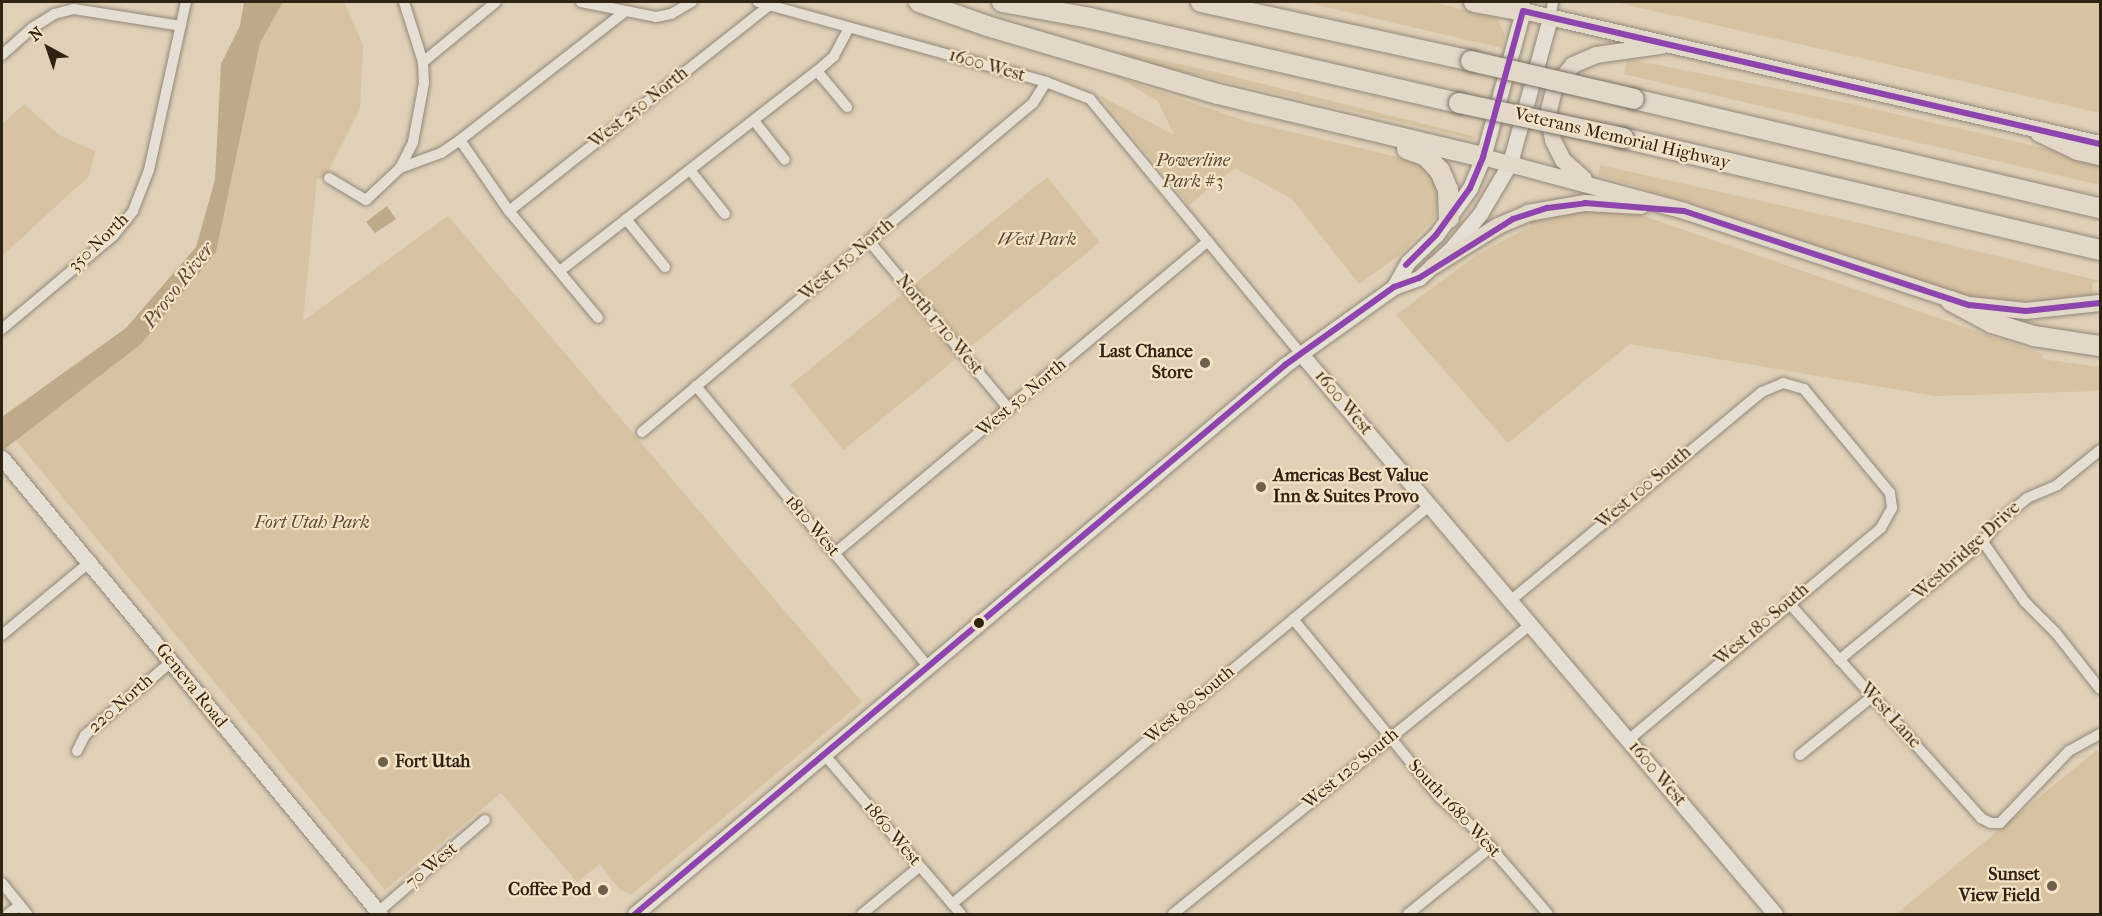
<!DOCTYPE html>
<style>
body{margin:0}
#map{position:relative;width:2102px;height:916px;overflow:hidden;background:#e0d0b8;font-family:"IM FELL French Canon",serif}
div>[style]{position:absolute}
.green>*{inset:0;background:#d7c2a1;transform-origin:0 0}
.water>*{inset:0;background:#bea989}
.roads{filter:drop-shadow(0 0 2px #928879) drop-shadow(0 0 2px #928879)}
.street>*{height:10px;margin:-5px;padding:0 5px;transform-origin:5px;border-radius:5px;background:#e5ded2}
.secondary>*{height:15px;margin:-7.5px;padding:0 7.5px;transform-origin:7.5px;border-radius:7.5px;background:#e5ded2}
.primary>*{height:16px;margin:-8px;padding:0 8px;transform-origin:8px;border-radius:8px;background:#e1d8ca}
.highway>*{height:20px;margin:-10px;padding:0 10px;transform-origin:10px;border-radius:10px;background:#e1d8ca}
.bridges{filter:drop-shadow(0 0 2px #7a7063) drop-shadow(0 0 2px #7a7063)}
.highway-bridge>*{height:20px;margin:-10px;padding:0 10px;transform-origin:10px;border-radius:10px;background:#e1d8ca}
.bus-1>*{height:6px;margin:-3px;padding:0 3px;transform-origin:3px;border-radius:3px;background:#8e44ad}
.dots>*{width:16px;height:16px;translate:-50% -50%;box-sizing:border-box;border:3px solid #f6e3c6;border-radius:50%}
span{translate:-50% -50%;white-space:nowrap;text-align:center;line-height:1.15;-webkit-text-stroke:4.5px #f6e3c6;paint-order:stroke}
.street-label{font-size:18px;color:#2f2314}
.park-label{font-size:18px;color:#574832;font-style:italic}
.poi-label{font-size:18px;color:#2f2314;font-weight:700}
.right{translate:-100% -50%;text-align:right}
.left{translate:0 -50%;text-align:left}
.water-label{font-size:20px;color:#5c4c36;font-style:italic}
.frame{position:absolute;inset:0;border:3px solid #2f2314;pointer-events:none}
.north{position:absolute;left:18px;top:18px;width:60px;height:60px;-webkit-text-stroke:4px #f6e3c6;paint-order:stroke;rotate:320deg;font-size:16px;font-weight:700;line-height:24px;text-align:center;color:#2f2314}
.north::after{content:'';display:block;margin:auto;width:21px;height:27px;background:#2f2314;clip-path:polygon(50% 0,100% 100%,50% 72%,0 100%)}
</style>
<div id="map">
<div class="green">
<div style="clip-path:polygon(283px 2px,344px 2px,363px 45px,360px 109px,325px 178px,317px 178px,303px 321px,448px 216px,862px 702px,631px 895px,619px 889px,600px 864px,577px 882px,501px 793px,385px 890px,15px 439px,140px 344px,216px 252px,260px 43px)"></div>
<div style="clip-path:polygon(1305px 2px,1433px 2px,1497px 18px,1505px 35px,1502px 48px)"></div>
<div style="clip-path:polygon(1615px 2px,2100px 2px,2100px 113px,1843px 54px)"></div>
<div style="clip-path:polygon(1122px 51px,1215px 72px,1477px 137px,1472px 139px,1158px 66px,1121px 55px)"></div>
<div style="clip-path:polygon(1628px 59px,1834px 100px,2083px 157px,2100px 162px,2100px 185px,1624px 74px)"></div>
<div style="clip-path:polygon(1115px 76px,1245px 121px,1419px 162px,1430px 171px,1439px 187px,1436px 217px,1401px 254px,1359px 284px,1292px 199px,1235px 168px,1189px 205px,1099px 95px,1174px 135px,1158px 101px)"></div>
<div style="clip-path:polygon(24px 104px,59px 135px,95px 151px,89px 176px,2px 256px,2px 124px)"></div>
<div style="clip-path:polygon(1600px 165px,1864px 224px,2100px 281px,2092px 284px,2093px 295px,2080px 298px,2038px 302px,1968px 298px,1698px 205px,1598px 175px)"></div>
<div style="left:1047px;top:177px;width:84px;height:330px;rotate:51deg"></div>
<div style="clip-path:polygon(1584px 209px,1635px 213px,2043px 354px,2042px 359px,2100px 367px,2100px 391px,1935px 396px,1630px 344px,1508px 443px,1396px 315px,1478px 254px,1531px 226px,1530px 221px)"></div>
<div style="clip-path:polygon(2097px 750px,2100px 753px,2100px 914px,1896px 914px)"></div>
</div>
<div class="water">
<div style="clip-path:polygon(244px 2px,283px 2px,260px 43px,216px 252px,141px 344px,2px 451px,2px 417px,126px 328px,196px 247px,215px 180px,221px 64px,240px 26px)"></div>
<div style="clip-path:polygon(387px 206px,396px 219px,375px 233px,366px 222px)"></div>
</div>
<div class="roads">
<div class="street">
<div style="left:581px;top:2px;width:76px;rotate:11.3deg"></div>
<div style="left:656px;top:17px;width:15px;rotate:-11deg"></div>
<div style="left:671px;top:14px;width:24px;rotate:-30deg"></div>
<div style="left:758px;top:2px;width:299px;rotate:15.5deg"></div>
<div style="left:1046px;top:82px;width:47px;rotate:21.1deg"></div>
<div style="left:1090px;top:99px;width:332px;rotate:50.4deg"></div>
<div style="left:1550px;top:18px;width:16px;rotate:-79deg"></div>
<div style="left:2px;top:55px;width:40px;rotate:-42deg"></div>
<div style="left:32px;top:28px;width:26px;rotate:-32deg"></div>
<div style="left:54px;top:14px;width:21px;rotate:-14deg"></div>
<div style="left:74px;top:9px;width:108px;rotate:9deg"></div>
<div style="left:423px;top:62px;width:94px;rotate:-39.4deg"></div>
<div style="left:817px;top:71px;width:47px;rotate:50.2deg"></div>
<div style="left:755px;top:122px;width:48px;rotate:51.7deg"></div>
<div style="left:460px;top:140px;width:86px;rotate:55.4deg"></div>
<div style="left:509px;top:211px;width:139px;rotate:50.2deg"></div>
<div style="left:400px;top:168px;width:29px;rotate:-63deg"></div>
<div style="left:413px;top:142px;width:60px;rotate:-79.4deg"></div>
<div style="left:424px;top:83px;width:21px;rotate:-93deg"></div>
<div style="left:423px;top:62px;width:63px;rotate:-107.6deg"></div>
<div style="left:690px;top:170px;width:56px;rotate:51.5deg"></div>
<div style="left:329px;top:178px;width:43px;rotate:30.7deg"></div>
<div style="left:366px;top:200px;width:47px;rotate:-43.3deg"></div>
<div style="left:400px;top:168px;width:44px;rotate:-20.1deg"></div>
<div style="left:441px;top:153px;width:23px;rotate:-34deg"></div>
<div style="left:460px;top:140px;width:210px;rotate:-37.9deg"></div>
<div style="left:509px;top:211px;width:333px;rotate:-38.3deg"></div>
<div style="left:626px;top:219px;width:62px;rotate:50.9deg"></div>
<div style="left:869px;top:241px;width:219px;rotate:50.2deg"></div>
<div style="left:561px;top:270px;width:324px;rotate:-37.9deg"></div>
<div style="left:817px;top:71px;width:23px;rotate:-41deg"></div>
<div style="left:834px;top:56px;width:32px;rotate:-62deg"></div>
<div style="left:2px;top:329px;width:145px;rotate:-40deg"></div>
<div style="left:113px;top:236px;width:32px;rotate:-51deg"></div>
<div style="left:133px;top:211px;width:44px;rotate:-68.7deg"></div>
<div style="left:149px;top:170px;width:172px;rotate:-77.6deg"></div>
<div style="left:696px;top:386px;width:364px;rotate:50.4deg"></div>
<div style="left:642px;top:432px;width:511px;rotate:-40.08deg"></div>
<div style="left:1033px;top:103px;width:25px;rotate:-58deg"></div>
<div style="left:1983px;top:542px;width:73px;rotate:55deg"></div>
<div style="left:2025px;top:602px;width:44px;rotate:45deg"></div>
<div style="left:2056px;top:633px;width:71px;rotate:51.8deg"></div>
<div style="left:835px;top:553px;width:486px;rotate:-39.9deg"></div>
<div style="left:1510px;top:601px;width:327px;rotate:-39.7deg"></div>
<div style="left:1762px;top:392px;width:23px;rotate:-23deg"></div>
<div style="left:1783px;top:383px;width:22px;rotate:16deg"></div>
<div style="left:1804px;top:389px;width:135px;rotate:50.4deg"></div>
<div style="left:1890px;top:493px;width:15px;rotate:82deg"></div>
<div style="left:1892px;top:508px;width:23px;rotate:119deg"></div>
<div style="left:1881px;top:528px;width:330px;rotate:140deg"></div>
<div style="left:1788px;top:602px;width:290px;rotate:48.2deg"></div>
<div style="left:1981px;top:818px;width:11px;rotate:27deg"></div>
<div style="left:1991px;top:823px;width:9px"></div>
<div style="left:2000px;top:823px;width:100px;rotate:-46.2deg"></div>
<div style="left:2069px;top:751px;width:35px;rotate:-29deg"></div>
<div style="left:1293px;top:619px;width:230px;rotate:50.6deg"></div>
<div style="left:1439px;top:797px;width:47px;rotate:41.5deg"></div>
<div style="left:1474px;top:828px;width:113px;rotate:49.3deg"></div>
<div style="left:2px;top:635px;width:116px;rotate:-39.7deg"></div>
<div style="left:1839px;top:660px;width:186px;rotate:-39.3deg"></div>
<div style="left:1983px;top:542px;width:26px;rotate:-53deg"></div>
<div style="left:1999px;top:521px;width:36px;rotate:-39deg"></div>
<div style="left:2027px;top:498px;width:33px;rotate:-23deg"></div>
<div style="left:2057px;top:485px;width:55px;rotate:-39.1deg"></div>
<div style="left:77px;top:751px;width:18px;rotate:-63deg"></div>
<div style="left:85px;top:735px;width:113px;rotate:-40.3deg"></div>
<div style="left:823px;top:753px;width:212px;rotate:49.4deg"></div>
<div style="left:1800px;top:755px;width:92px;rotate:-38.9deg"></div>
<div style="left:2px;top:883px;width:40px;rotate:51deg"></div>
<div style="left:952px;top:904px;width:621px;rotate:-39.84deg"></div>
<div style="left:378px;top:912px;width:141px;rotate:-40.7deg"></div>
<div style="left:8px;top:914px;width:15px;rotate:-37deg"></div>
<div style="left:862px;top:914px;width:74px;rotate:-39.5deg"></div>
<div style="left:1173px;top:914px;width:459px;rotate:-39deg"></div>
<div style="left:1408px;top:914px;width:107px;rotate:-38.9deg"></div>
</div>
<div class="secondary">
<div style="left:1394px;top:287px;width:29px;rotate:-61deg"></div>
<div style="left:1408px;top:262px;width:39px;rotate:-44deg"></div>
<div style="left:1436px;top:235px;width:58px;rotate:-54.1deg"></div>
<div style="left:1470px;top:188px;width:34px;rotate:-67deg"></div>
<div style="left:1483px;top:157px;width:151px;rotate:-74.7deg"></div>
<div style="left:1302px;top:355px;width:732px;rotate:49.76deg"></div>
<div style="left:2px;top:458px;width:592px;rotate:50.34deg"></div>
<div style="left:635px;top:914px;width:851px;rotate:-40.18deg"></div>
<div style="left:1285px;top:365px;width:134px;rotate:-35.6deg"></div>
<div style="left:1394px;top:287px;width:27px;rotate:-20deg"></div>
<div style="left:1419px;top:278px;width:43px;rotate:-42.2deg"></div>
<div style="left:1451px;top:249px;width:45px;rotate:-50.4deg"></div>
<div style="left:1480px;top:214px;width:59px;rotate:-59.5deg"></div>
<div style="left:1510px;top:163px;width:150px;rotate:-74.6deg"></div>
</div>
<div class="primary">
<div style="left:1523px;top:11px;width:592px;rotate:12.98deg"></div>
<div style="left:1483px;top:157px;width:208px;rotate:15deg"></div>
<div style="left:1684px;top:211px;width:300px;rotate:18.3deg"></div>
<div style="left:1969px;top:305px;width:57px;rotate:6deg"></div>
<div style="left:2026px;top:311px;width:74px;rotate:-6.2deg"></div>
<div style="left:1584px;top:179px;width:28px;rotate:-138deg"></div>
<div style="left:1563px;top:160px;width:22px;rotate:-117deg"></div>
<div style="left:1553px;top:140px;width:26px;rotate:-101deg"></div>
<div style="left:1548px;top:114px;width:29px;rotate:-76deg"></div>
<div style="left:1555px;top:86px;width:28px;rotate:-49deg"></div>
<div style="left:1573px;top:65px;width:25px;rotate:-23deg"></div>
<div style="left:1596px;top:55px;width:66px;rotate:-7.9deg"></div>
<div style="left:1432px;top:267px;width:78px;rotate:-31.8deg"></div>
<div style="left:1498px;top:226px;width:33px;rotate:-23deg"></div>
<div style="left:1528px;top:213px;width:58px;rotate:-10deg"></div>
<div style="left:1585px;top:203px;width:56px;rotate:3.1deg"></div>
</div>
<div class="highway">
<div style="left:919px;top:2px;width:72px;rotate:19.4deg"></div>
<div style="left:987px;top:26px;width:241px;rotate:16.4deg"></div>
<div style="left:1218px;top:94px;width:272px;rotate:13.4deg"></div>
<div style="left:1002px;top:2px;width:89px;rotate:10.3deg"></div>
<div style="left:1090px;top:18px;width:379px;rotate:13deg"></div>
<div style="left:1201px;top:2px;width:276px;rotate:12.3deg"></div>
<div style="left:1474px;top:2px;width:50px;rotate:10.4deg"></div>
<div style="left:1634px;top:99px;width:479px;rotate:13.2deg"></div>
<div style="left:2040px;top:132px;width:42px;rotate:25.3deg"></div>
<div style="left:2078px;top:150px;width:23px;rotate:13deg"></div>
<div style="left:1623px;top:138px;width:490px;rotate:13.2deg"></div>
<div style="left:1407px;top:149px;width:20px;rotate:20deg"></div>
<div style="left:1426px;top:156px;width:21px;rotate:47deg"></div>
<div style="left:1440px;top:171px;width:21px;rotate:67deg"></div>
<div style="left:1448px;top:190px;width:28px;rotate:88deg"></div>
<div style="left:1951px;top:301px;width:47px;rotate:28.2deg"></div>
<div style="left:1992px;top:323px;width:44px;rotate:17.2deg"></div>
<div style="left:2034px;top:336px;width:67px;rotate:8.6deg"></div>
</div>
</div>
<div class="bridges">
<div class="highway-bridge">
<div style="left:1471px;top:61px;width:167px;rotate:13.1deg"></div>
<div style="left:1459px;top:103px;width:168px;rotate:12deg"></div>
</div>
</div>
<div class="bus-1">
<div style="left:1406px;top:265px;width:42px;rotate:-45deg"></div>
<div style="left:1436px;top:235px;width:58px;rotate:-54.1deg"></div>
<div style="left:1470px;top:188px;width:34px;rotate:-67deg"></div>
<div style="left:1483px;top:157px;width:151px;rotate:-74.7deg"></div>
<div style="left:1523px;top:11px;width:592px;rotate:12.98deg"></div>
<div style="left:635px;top:914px;width:851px;rotate:-40.18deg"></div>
<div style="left:1285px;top:365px;width:134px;rotate:-35.6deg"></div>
<div style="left:1394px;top:287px;width:27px;rotate:-20deg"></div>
<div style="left:1419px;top:278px;width:111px;rotate:-32.1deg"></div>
<div style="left:1513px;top:219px;width:36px;rotate:-18deg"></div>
<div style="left:1547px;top:208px;width:38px;rotate:-7deg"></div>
<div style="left:1585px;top:203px;width:99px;rotate:4.6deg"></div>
<div style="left:1684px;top:211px;width:300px;rotate:18.3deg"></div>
<div style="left:1969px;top:305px;width:57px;rotate:6deg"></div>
<div style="left:2026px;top:311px;width:74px;rotate:-6.2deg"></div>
</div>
<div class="dots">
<div style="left:1205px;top:363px;background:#6d604d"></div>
<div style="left:1261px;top:487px;background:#6d604d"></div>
<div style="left:979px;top:623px;background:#2f2314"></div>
<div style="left:383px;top:762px;background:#6d604d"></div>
<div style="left:2052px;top:886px;background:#6d604d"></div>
<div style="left:603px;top:890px;background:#6d604d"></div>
</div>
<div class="street-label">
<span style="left:987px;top:66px;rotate:16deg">1600 West</span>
<span style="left:639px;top:108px;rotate:-38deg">West 250 North</span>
<span style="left:1622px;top:139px;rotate:13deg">Veterans Memorial Highway</span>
<span style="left:99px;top:243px;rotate:-44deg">350 North</span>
<span style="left:847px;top:260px;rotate:-40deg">West 150 North</span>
<span style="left:939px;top:325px;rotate:50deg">North 1710 West</span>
<span style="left:1022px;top:398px;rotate:-40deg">West 50 North</span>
<span style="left:1343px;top:403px;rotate:50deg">1600 West</span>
<span style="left:1644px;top:488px;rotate:-40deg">West 100 South</span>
<span style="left:812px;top:526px;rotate:50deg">1810 West</span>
<span style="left:1967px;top:551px;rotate:-42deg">Westbridge Drive</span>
<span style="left:1762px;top:625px;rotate:-40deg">West 180 South</span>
<span style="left:191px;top:686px;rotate:51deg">Geneva Road</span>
<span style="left:121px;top:704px;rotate:-41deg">220 North</span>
<span style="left:1190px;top:705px;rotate:-40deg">West 80 South</span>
<span style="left:1890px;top:716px;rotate:48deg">West Lane</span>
<span style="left:1351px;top:769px;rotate:-39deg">West 120 South</span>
<span style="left:1657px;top:774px;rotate:50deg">1600 West</span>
<span style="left:1454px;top:809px;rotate:47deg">South 1680 West</span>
<span style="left:892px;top:834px;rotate:50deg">1860 West</span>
<span style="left:432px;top:866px;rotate:-40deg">70 West</span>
</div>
<div class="park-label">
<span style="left:1193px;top:172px">Powerline<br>Park #3</span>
<span style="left:1037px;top:240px">West Park</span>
<span style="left:312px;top:523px">Fort Utah Park</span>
</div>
<div class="poi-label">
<span class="right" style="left:1193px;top:363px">Last Chance<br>Store</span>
<span class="left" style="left:1273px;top:487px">Americas Best Value<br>Inn &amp; Suites Provo</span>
<span class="left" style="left:395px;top:762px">Fort Utah</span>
<span class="right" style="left:2040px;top:886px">Sunset<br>View Field</span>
<span class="right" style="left:591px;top:890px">Coffee Pod</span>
</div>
<div class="water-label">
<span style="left:178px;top:285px;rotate:-52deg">Provo River</span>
</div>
<div class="frame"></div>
<div class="north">N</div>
</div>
